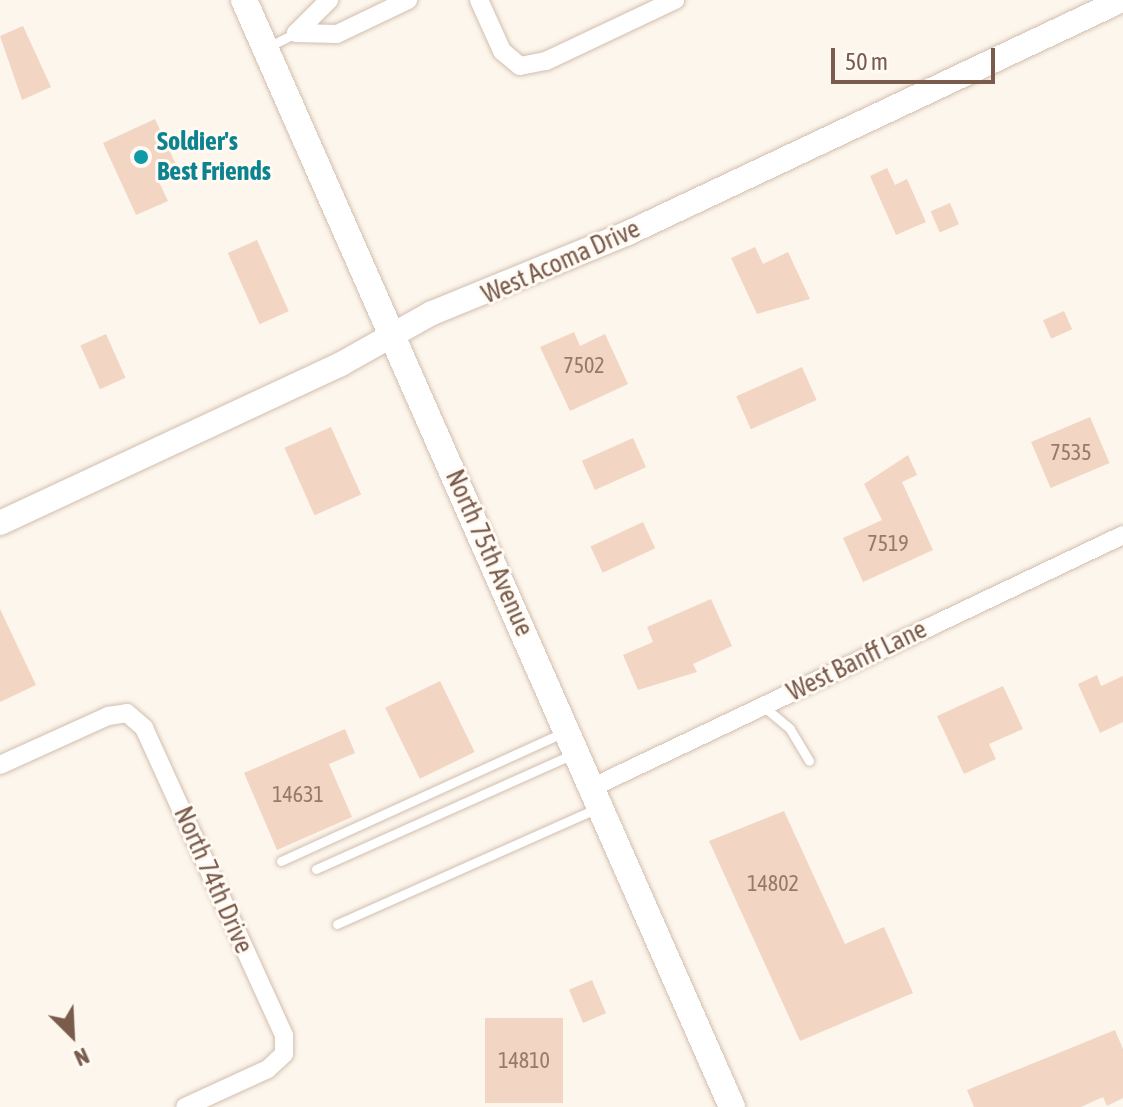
<!DOCTYPE html>
<style>
body{margin:0}
#map{position:relative;width:1123px;height:1107px;overflow:hidden;background:#fdf6ec;font-family:"Asap Condensed",sans-serif}
div>[style]{position:absolute}
.building>*{inset:0;background:#f3d5c3;transform-origin:0 0}
.roads{filter:drop-shadow(0 0 2px #d1beb0) drop-shadow(0 0 2px #d1beb0)}
.service>*{height:9px;margin:-4.5px;padding:0 4.5px;transform-origin:4.5px;border-radius:4.5px;background:#fff}
.minor>*{height:18px;margin:-9px;padding:0 9px;transform-origin:9px;border-radius:9px;background:#fff}
.tertiary>*{height:24px;margin:-12px;padding:0 12px;transform-origin:12px;border-radius:12px;background:#fff}
.secondary>*{height:26px;margin:-13px;padding:0 13px;transform-origin:13px;border-radius:13px;background:#fff}
.dots>*{width:22px;height:22px;translate:-50% -50%;box-sizing:border-box;border:4px solid #fffaf3;border-radius:50%}
span{translate:-50% -50%;white-space:nowrap;text-align:center;line-height:1.15;-webkit-text-stroke:6px #fffaf3;paint-order:stroke}
.number-label{font-size:22px;color:#987a6a}
.number-label span{-webkit-text-stroke-width:0}
.culture-label{font-size:26px;color:#0d838f;font-weight:700}
.left{translate:0 -50%;text-align:left}
.street-label{font-size:26px;color:#7a5c4d}
.north{position:absolute;left:32px;top:995px;width:80px;height:80px;-webkit-text-stroke:6px #fffaf3;paint-order:stroke;rotate:156deg;font-size:22px;font-weight:700;line-height:32px;text-align:center;color:#7a5c4d}
.north::after{content:'';display:block;margin:auto;width:28px;height:36px;background:#7a5c4d;clip-path:polygon(50% 0,100% 100%,50% 72%,0 100%)}
.scale{position:absolute;left:831px;top:48px;width:164px;height:36px;box-sizing:border-box;border:4px solid #7a5c4d;border-top:0;padding-left:10px;font-size:24px;line-height:28px;white-space:nowrap;color:#7a5c4d;-webkit-text-stroke:6px #fffaf3;paint-order:stroke}
</style>
<div id="map">
<div class="building">
<div style="clip-path:polygon(23px 26px,51px 87px,22px 100px,0 36px)"></div>
<div style="clip-path:polygon(155px 119px,179px 171px,158px 180px,168px 201px,136px 215px,103px 143px)"></div>
<div style="clip-path:polygon(887px 168px,895px 185px,907px 179px,926px 222px,896px 235px,870px 176px)"></div>
<div style="left:950px;top:203px;width:23px;height:21px;rotate:67deg"></div>
<div style="left:257px;top:240px;width:78px;height:32px;rotate:66deg"></div>
<div style="clip-path:polygon(755px 247px,763px 264px,788px 252px,810px 299px,757px 314px,731px 258px)"></div>
<div style="left:1064px;top:311px;width:20px;height:23px;rotate:66deg"></div>
<div style="clip-path:polygon(574px 332px,580px 346px,605px 334px,628px 384px,570px 411px,540px 347px)"></div>
<div style="left:106px;top:334px;width:48px;height:28px;rotate:66deg"></div>
<div style="left:802px;top:367px;width:36px;height:72px;rotate:66deg"></div>
<div style="left:1090px;top:417px;width:50px;height:64px;rotate:67deg"></div>
<div style="left:331px;top:427px;width:74px;height:51px;rotate:66deg"></div>
<div style="left:633px;top:438px;width:32px;height:56px;rotate:66deg"></div>
<div style="clip-path:polygon(908px 455px,917px 475px,902px 482px,933px 550px,863px 582px,843px 538px,882px 520px,864px 484px)"></div>
<div style="left:643px;top:522px;width:29px;height:58px;rotate:65deg"></div>
<div style="clip-path:polygon(711px 599px,732px 646px,693px 664px,697px 672px,638px 690px,623px 655px,653px 642px,647px 627px)"></div>
<div style="clip-path:polygon(0 609px,36px 685px,0 702px)"></div>
<div style="clip-path:polygon(1097px 675px,1101px 686px,1123px 676px,1123px 722px,1100px 733px,1078px 684px)"></div>
<div style="left:440px;top:681px;width:79px;height:61px;rotate:64deg"></div>
<div style="clip-path:polygon(1003px 686px,1023px 729px,989px 744px,996px 759px,964px 774px,937px 716px)"></div>
<div style="clip-path:polygon(345px 729px,355px 753px,329px 764px,352px 817px,277px 850px,244px 773px)"></div>
<div style="clip-path:polygon(784px 811px,845px 944px,884px 927px,913px 993px,800px 1041px,709px 841px)"></div>
<div style="left:592px;top:980px;width:36px;height:25px;rotate:67deg"></div>
<div style="left:485px;top:1018px;width:78px;height:85px"></div>
<div style="clip-path:polygon(1115px 1030px,1123px 1049px,1123px 1098px,1107px 1106px,1103px 1097px,1081px 1107px,974px 1107px,967px 1090px)"></div>
</div>
<div class="roads">
<div class="service">
<div style="left:268px;top:47px;width:31px;rotate:-27deg"></div>
<div style="left:763px;top:706px;width:35px;rotate:40deg"></div>
<div style="left:790px;top:729px;width:37px;rotate:59deg"></div>
<div style="left:281px;top:861px;width:311px;rotate:-24.5deg"></div>
<div style="left:316px;top:869px;width:282px;rotate:-24.1deg"></div>
<div style="left:337px;top:924px;width:285px;rotate:-24deg"></div>
</div>
<div class="minor">
<div style="left:479px;top:0;width:56px;rotate:65.7deg"></div>
<div style="left:502px;top:51px;width:23px;rotate:40deg"></div>
<div style="left:520px;top:66px;width:26px;rotate:-11deg"></div>
<div style="left:546px;top:61px;width:143px;rotate:-25.3deg"></div>
<div style="left:296px;top:33px;width:41px;rotate:1.4deg"></div>
<div style="left:337px;top:34px;width:79px;rotate:-25.6deg"></div>
<div style="left:296px;top:33px;width:47px;rotate:-45deg"></div>
<div style="left:0;top:765px;width:119px;rotate:-24.4deg"></div>
<div style="left:108px;top:716px;width:19px;rotate:-9deg"></div>
<div style="left:127px;top:713px;width:23px;rotate:41deg"></div>
<div style="left:144px;top:728px;width:337px;rotate:65.5deg"></div>
<div style="left:284px;top:1035px;width:19px;rotate:90deg"></div>
<div style="left:284px;top:1054px;width:22px;rotate:137deg"></div>
<div style="left:268px;top:1069px;width:91px;rotate:155.4deg"></div>
<div style="left:591px;top:788px;width:589px;rotate:-25.43deg"></div>
</div>
<div class="tertiary">
<div style="left:0;top:523px;width:376px;rotate:-25deg"></div>
<div style="left:341px;top:364px;width:104px;rotate:-29.3deg"></div>
<div style="left:432px;top:313px;width:212px;rotate:-22.2deg"></div>
<div style="left:628px;top:233px;width:546px;rotate:-25.25deg"></div>
</div>
<div class="secondary">
<div style="left:244px;top:0;width:1210px;rotate:66.21deg"></div>
</div>
</div>
<div class="dots">
<div style="left:141px;top:157px;background:#0f9aa8"></div>
</div>
<div class="number-label">
<span style="left:584px;top:366px">7502</span>
<span style="left:1071px;top:453px">7535</span>
<span style="left:888px;top:544px">7519</span>
<span style="left:298px;top:795px">14631</span>
<span style="left:773px;top:884px">14802</span>
<span style="left:524px;top:1061px">14810</span>
</div>
<div class="culture-label">
<span class="left" style="left:157px;top:157px">Soldier's<br>Best Friends</span>
</div>
<div class="street-label">
<span style="left:561px;top:262px;rotate:-24deg">West Acoma Drive</span>
<span style="left:489px;top:553px;rotate:66deg">North 75th Avenue</span>
<span style="left:857px;top:661px;rotate:-26deg">West Banff Lane</span>
<span style="left:213px;top:880px;rotate:66deg">North 74th Drive</span>
</div>
<div class="north">N</div>
<div class="scale">50 m</div>
</div>
